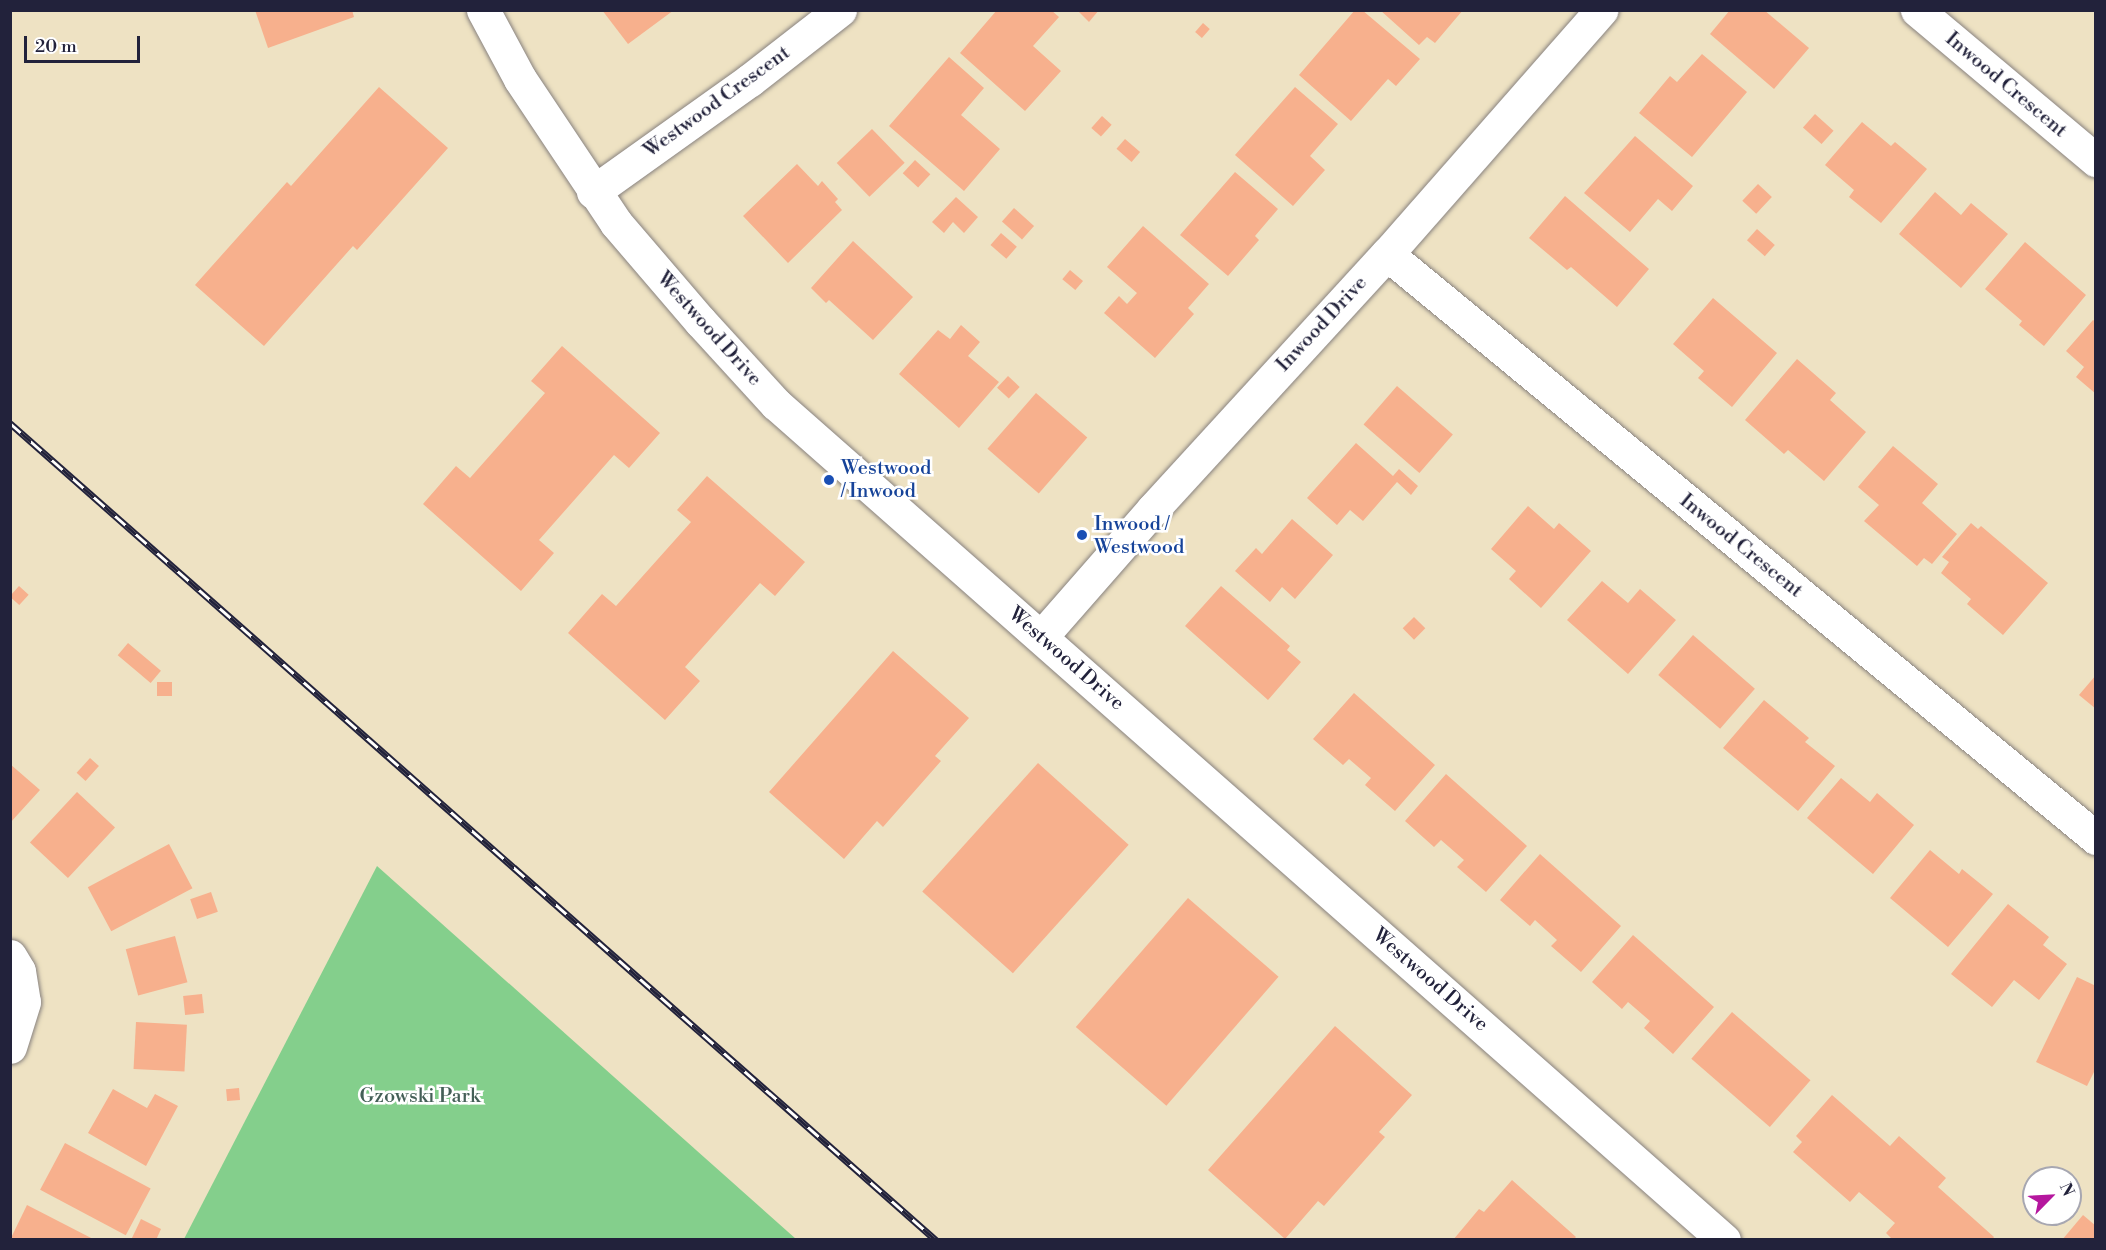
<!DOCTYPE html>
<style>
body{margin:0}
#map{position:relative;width:2106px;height:1250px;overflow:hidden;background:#eee2c3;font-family:"Libre Bodoni",serif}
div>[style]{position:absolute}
.green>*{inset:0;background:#84cf8c}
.building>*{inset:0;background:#f7b08d;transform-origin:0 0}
.roads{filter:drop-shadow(0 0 2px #88827f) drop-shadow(0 0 2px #88827f)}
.minor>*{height:33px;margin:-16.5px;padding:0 16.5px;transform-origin:16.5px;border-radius:16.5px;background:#fff}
.rail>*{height:7px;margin-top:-3.5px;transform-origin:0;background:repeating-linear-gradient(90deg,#fff 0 14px,#22223b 0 28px);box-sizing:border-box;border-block:2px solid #22223b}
.dots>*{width:16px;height:16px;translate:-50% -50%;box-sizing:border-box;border:3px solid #fff;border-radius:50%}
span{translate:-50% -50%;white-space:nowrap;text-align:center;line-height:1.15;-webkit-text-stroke:5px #fff;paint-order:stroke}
.street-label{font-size:20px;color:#22223b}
.transit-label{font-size:20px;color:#164399}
.left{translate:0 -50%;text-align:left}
.park-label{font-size:20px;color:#445f57}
.frame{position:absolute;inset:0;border:12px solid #22223b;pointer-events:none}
.north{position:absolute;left:2022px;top:1166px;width:60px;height:60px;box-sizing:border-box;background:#fff;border:2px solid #a7a7b1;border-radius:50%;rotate:66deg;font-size:16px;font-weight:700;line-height:24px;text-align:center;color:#22223b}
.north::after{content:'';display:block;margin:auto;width:21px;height:27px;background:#b5179e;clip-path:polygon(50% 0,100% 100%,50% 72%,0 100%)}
.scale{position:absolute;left:24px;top:36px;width:116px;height:27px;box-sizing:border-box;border:3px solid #22223b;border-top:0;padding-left:8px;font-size:18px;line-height:21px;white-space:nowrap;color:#22223b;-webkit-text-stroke:4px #fff;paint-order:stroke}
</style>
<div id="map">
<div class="green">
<div style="clip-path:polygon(377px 866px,796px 1239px,184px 1239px)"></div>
</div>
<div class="building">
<div style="clip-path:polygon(255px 10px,352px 10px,354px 17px,268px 48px)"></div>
<div style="clip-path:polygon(602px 10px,674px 10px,628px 44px)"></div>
<div style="clip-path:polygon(997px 10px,1051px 10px,1059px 17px,1033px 46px,1061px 71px,1025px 111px,960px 53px)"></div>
<div style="clip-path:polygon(1077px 10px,1099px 10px,1089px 22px)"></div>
<div style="clip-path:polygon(1355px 10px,1362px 10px,1420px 59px,1396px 86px,1388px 79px,1351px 121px,1299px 75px)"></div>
<div style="clip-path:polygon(1380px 10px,1463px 10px,1435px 43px,1427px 37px,1419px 45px)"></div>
<div style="clip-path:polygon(1730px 10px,1764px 10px,1809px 48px,1774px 89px,1710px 34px)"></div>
<div style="left:1203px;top:23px;width:9px;height:12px;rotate:41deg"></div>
<div style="clip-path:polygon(1702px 54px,1747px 92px,1692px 157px,1639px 113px,1670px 76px,1677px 82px)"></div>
<div style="clip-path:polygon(949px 57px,984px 88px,961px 115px,1000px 149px,964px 191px,889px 126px)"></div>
<div style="clip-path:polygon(379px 87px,448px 148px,357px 250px,353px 246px,264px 346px,195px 285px,287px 182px,291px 186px)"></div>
<div style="clip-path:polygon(1295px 87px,1338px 124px,1310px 156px,1325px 170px,1293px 206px,1235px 155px)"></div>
<div style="left:1815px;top:114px;width:25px;height:18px;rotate:42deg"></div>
<div style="left:1102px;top:116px;width:13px;height:16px;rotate:42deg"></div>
<div style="clip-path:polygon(1862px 122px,1891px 146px,1895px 142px,1927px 169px,1881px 223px,1849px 197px,1854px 190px,1825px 165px)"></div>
<div style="left:872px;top:129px;width:47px;height:49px;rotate:46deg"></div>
<div style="clip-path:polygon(1635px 136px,1693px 186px,1672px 211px,1658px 199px,1630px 232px,1584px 193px)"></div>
<div style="left:1125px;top:139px;width:20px;height:13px;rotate:41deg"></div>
<div style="left:915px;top:160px;width:21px;height:18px;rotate:43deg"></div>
<div style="clip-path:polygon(797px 164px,818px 186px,822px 181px,838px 199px,835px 202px,842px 210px,788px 263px,743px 216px)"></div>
<div style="clip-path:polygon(1235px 172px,1278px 209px,1255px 236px,1259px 240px,1228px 276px,1180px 235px)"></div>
<div style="left:1758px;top:184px;width:19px;height:23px;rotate:43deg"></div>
<div style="clip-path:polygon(1935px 192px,1961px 215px,1971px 203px,2008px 234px,1961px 288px,1899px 234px)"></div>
<div style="clip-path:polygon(1565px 196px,1649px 269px,1617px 307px,1571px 267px,1567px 270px,1529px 238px)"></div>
<div style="clip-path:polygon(956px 197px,978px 217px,964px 233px,953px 222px,944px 233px,932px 222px)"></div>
<div style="left:1014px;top:208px;width:27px;height:18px;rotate:42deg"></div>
<div style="clip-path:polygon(1143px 226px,1209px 284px,1188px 308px,1194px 314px,1155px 358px,1104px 313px,1119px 296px,1127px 304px,1137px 293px,1107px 267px)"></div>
<div style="left:1757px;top:229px;width:24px;height:15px;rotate:42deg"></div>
<div style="left:1001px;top:233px;width:21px;height:16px;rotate:41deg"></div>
<div style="clip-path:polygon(853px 241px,913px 297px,873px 340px,829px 300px,826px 303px,811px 288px)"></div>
<div style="clip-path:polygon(2025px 242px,2086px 295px,2044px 346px,2019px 325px,2022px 321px,1985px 289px)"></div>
<div style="left:1070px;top:270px;width:17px;height:12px;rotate:40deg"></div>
<div style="clip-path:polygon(1713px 298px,1777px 353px,1732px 407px,1698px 378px,1704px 371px,1673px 344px)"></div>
<div style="clip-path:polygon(2093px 320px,2096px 322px,2096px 394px,2076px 377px,2084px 367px,2066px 351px)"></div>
<div style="clip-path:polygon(961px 325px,980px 342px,968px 356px,999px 382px,959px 428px,899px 374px,938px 330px,950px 339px)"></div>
<div style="clip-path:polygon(562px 346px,660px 433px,629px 468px,614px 455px,539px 540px,554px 553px,521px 591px,423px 504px,456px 466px,470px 478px,545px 393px,531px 381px)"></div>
<div style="clip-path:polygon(1797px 359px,1836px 393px,1830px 400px,1866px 432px,1824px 481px,1788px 450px,1784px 454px,1745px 420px)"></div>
<div style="left:1008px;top:376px;width:16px;height:16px;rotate:43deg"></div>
<div style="left:1397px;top:386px;width:74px;height:51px;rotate:41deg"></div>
<div style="left:1036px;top:393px;width:68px;height:74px;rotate:41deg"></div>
<div style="clip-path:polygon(1356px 443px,1393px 476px,1399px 469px,1418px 486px,1411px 495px,1397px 482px,1363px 521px,1350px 510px,1337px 525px,1307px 498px)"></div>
<div style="clip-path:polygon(1893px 446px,1938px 484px,1922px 503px,1957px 534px,1932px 564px,1924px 558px,1917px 566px,1864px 521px,1879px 505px,1858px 487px)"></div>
<div style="clip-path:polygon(707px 476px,805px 562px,775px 596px,760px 583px,685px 667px,700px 681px,665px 720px,568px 633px,602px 594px,616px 606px,691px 522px,677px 510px)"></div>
<div style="clip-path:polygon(1528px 506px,1554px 529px,1559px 523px,1591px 551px,1541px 608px,1509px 579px,1516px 571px,1491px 549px)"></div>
<div style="clip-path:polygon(1292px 519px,1333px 555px,1295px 599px,1282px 587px,1270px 602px,1235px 571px,1256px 548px,1262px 554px)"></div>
<div style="clip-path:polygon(1971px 523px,1978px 529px,1981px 526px,2048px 583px,2003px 635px,1967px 604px,1971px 599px,1941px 573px,1949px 562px,1942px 557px)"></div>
<div style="clip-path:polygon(1602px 581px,1628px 603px,1640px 589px,1676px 620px,1628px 674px,1567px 620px)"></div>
<div style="left:19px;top:586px;width:13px;height:14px;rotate:42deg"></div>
<div style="clip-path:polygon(1221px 586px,1290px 646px,1287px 650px,1301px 662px,1268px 700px,1185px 626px)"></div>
<div style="left:1414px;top:617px;width:16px;height:16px;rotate:45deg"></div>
<div style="left:1693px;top:635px;width:82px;height:53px;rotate:41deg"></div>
<div style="left:128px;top:643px;width:43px;height:16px;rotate:40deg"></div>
<div style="clip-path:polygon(893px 651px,969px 718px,935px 756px,941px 761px,883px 827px,877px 821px,844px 859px,769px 792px)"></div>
<div style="clip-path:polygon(2096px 675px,2096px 709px,2079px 695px)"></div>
<div style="left:157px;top:682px;width:15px;height:14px"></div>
<div style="clip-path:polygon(1354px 693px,1435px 765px,1395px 811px,1365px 785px,1371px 778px,1349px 759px,1343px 765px,1313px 739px)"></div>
<div style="clip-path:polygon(1764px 700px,1809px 738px,1805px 742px,1835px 766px,1798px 811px,1723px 748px)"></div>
<div style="left:90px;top:758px;width:12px;height:20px;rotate:42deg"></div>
<div style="left:1038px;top:763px;width:122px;height:173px;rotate:42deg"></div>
<div style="clip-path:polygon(10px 764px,40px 790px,10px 823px)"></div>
<div style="clip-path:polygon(1446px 774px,1527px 846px,1486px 892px,1457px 867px,1464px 860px,1441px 840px,1434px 847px,1405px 821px)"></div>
<div style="clip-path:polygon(1841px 778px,1870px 802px,1877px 793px,1914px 825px,1873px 874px,1807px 818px)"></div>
<div style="left:77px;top:792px;width:52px;height:69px;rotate:43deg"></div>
<div style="left:169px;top:844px;width:50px;height:92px;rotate:62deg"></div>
<div style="clip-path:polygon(1930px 850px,1959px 874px,1962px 869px,1993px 894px,1948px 947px,1890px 898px)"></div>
<div style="clip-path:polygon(1540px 854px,1621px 926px,1581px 972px,1551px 946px,1557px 940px,1535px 920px,1530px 926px,1500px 900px)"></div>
<div style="left:211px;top:892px;width:21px;height:22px;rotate:71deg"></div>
<div style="left:1188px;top:898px;width:120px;height:171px;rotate:41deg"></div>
<div style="clip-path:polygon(2008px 904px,2049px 937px,2043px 945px,2067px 964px,2039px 1000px,2014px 980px,1992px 1007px,1951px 974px)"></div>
<div style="clip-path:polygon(1633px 935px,1714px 1007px,1673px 1054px,1644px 1028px,1650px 1021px,1628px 1002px,1622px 1009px,1592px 982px)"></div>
<div style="left:175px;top:936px;width:48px;height:51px;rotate:75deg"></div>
<div style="clip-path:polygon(2077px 977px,2096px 986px,2096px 1068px,2087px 1086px,2036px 1062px)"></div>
<div style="left:202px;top:994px;width:19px;height:19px;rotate:84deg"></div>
<div style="left:1732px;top:1012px;width:104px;height:62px;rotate:41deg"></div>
<div style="left:136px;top:1022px;width:51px;height:47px;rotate:3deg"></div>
<div style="clip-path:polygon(1335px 1026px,1412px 1095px,1379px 1132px,1385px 1137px,1324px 1206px,1318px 1201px,1285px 1239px,1208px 1170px)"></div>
<div style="left:239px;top:1088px;width:12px;height:13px;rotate:85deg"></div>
<div style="clip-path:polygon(113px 1089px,147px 1108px,155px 1094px,178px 1106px,146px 1166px,88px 1133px)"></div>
<div style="clip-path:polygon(1832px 1095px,1890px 1146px,1899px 1136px,1946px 1178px,1938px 1187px,1994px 1237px,1992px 1240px,1893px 1240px,1886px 1233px,1895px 1223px,1859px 1192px,1850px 1202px,1793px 1152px,1802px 1142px,1796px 1136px)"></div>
<div style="left:65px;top:1143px;width:97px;height:53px;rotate:28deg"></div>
<div style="clip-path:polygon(1512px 1180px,1576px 1237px,1573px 1240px,1453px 1240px,1479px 1209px,1484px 1212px)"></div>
<div style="clip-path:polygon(27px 1205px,95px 1240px,10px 1240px)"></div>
<div style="clip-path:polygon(2083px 1215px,2096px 1226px,2096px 1240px,2062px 1240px)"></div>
<div style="clip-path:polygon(141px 1219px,161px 1229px,156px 1240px,131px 1240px)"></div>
</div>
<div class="roads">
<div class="minor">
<div style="left:483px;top:10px;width:78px;rotate:61.8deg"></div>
<div style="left:520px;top:79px;width:173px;rotate:56.3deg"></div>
<div style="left:616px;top:223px;width:130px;rotate:49.4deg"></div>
<div style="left:701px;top:322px;width:111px;rotate:47.6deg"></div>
<div style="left:776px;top:404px;width:1264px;rotate:41.41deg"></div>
<div style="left:1917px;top:10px;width:234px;rotate:40deg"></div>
<div style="left:593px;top:192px;width:193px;rotate:-35.5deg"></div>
<div style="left:750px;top:80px;width:114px;rotate:-37.9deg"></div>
<div style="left:1387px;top:254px;width:919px;rotate:39.48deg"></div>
<div style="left:1041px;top:637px;width:170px;rotate:-48.8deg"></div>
<div style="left:1153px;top:509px;width:346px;rotate:-47.5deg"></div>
<div style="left:1387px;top:254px;width:325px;rotate:-48.7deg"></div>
<div style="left:10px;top:956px;width:17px;rotate:59deg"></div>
<div style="left:19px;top:971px;width:31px;rotate:81deg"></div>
<div style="left:24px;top:1002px;width:47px;rotate:107.3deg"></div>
</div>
</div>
<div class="rail">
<div style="left:10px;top:423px;width:1235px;rotate:41.42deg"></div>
</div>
<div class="dots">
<div style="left:829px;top:480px;background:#1a4fb4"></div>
<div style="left:1082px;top:535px;background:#1a4fb4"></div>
</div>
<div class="street-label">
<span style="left:2006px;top:85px;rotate:40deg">Inwood Crescent</span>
<span style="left:717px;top:102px;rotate:-36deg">Westwood Crescent</span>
<span style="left:1322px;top:324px;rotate:-47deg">Inwood Drive</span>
<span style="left:709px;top:329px;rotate:48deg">Westwood Drive</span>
<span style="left:1741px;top:546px;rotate:39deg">Inwood Crescent</span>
<span style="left:1066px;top:659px;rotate:41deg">Westwood Drive</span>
<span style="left:1430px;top:980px;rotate:41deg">Westwood Drive</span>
</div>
<div class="transit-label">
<span class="left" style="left:841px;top:480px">Westwood<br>/ Inwood</span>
<span class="left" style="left:1094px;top:536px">Inwood /<br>Westwood</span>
</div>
<div class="park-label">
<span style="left:420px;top:1096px">Gzowski Park</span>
</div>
<div class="frame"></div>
<div class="north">N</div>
<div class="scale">20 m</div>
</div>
